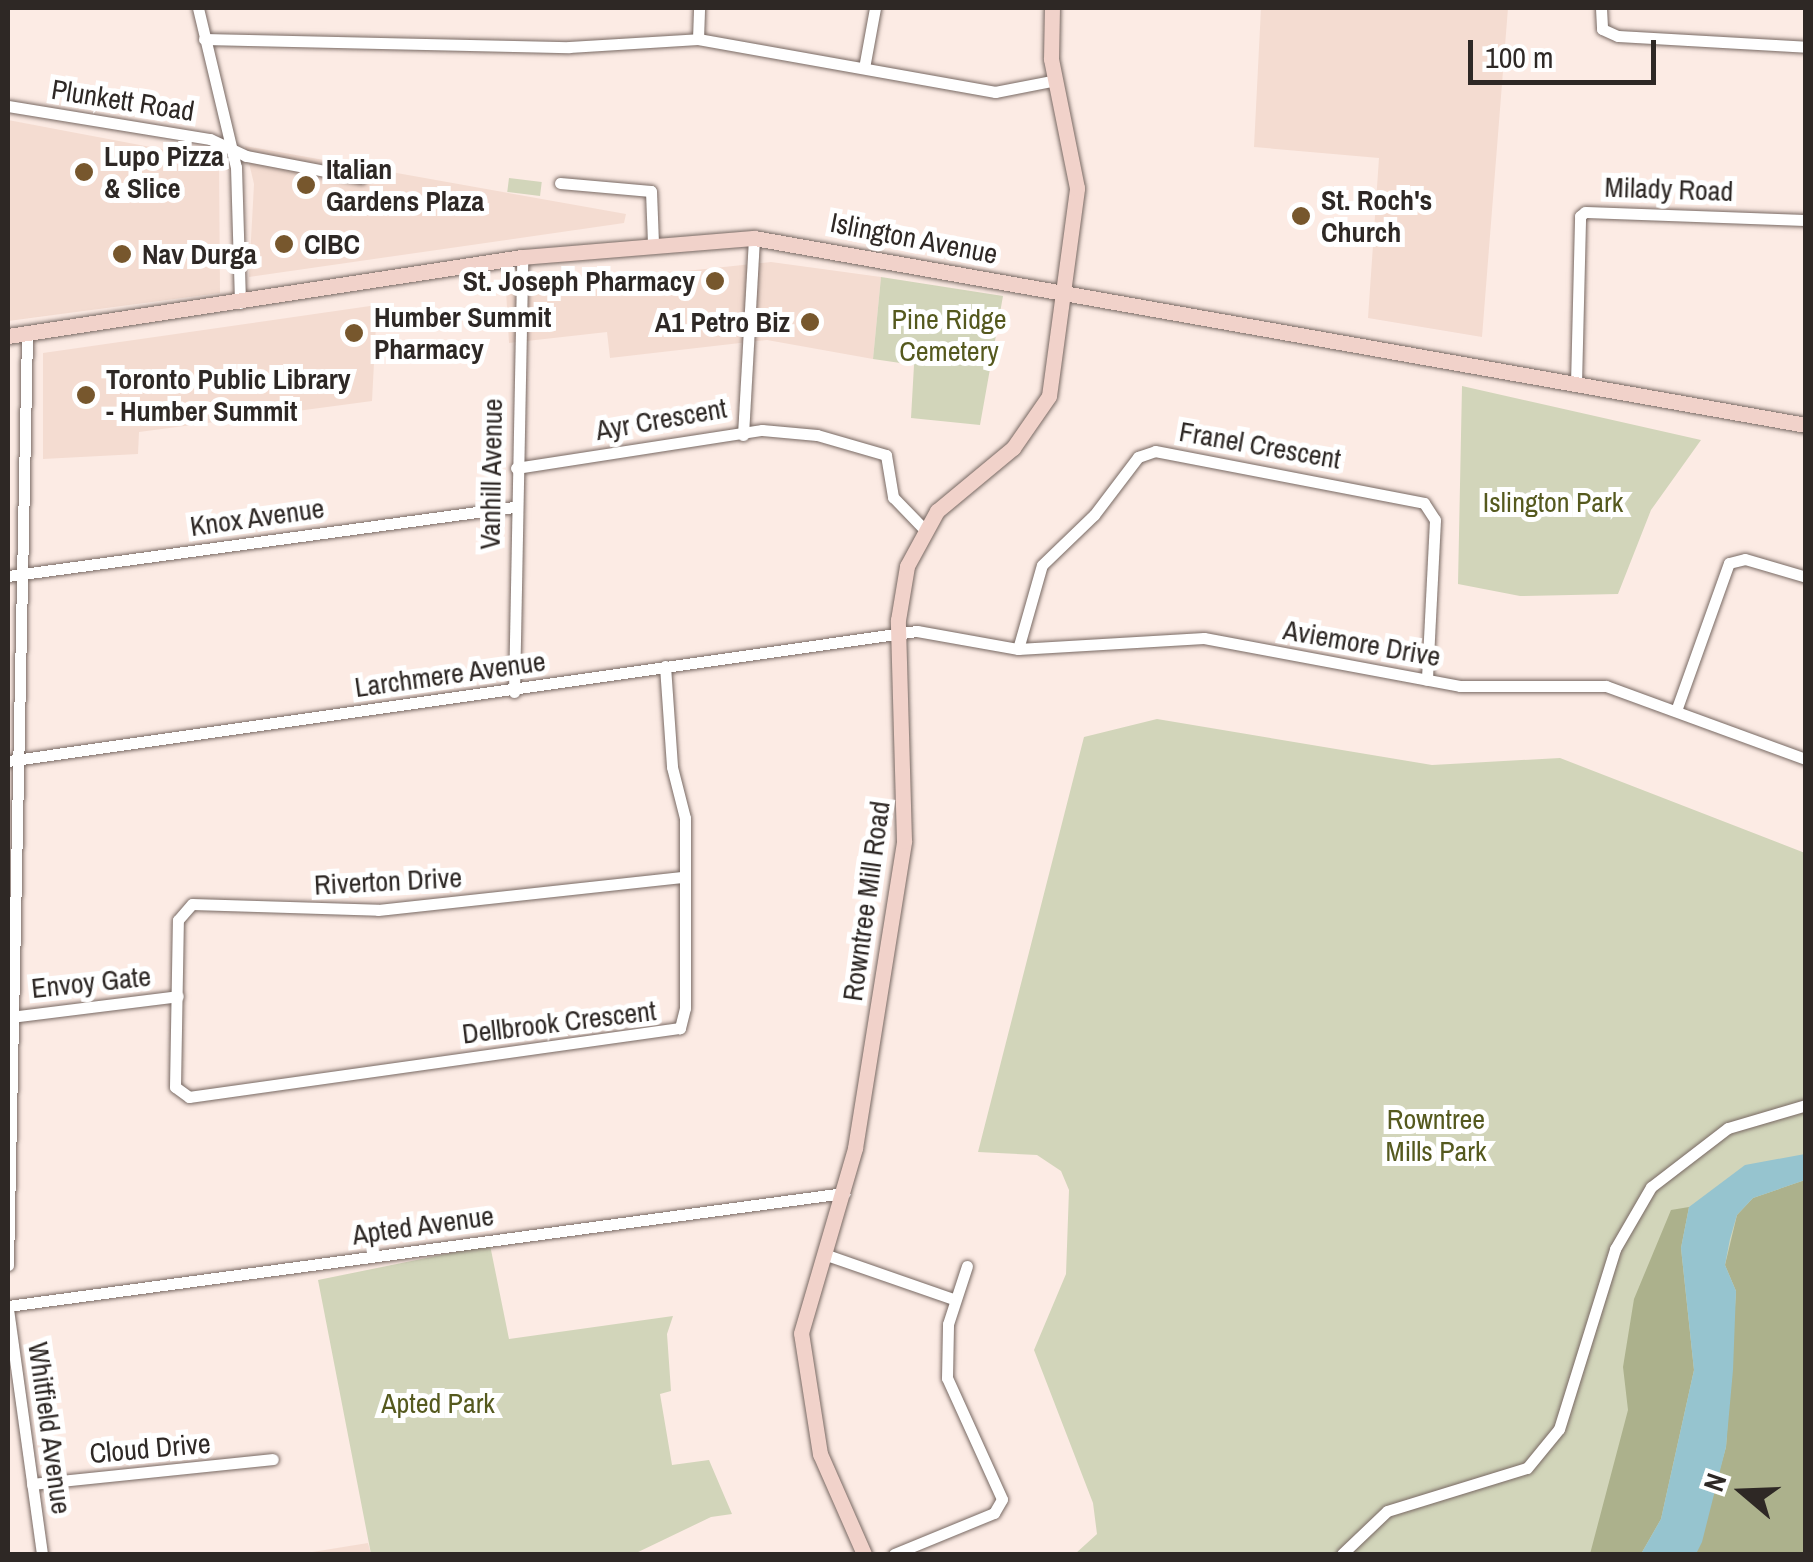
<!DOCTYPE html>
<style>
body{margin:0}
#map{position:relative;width:1813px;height:1562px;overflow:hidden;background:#fcebe4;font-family:"Archivo Narrow",sans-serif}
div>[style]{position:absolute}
.built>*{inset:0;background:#f4dcd1}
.green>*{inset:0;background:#d2d5ba;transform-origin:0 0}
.forest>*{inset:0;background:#acb18c}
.water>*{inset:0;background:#96c4cf}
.roads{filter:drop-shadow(0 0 2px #786963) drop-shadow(0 0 2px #786963)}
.street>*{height:11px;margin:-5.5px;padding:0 5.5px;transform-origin:5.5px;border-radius:5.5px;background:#fff}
.secondary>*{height:15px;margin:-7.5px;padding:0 7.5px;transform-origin:7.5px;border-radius:7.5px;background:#f1d2ca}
.dots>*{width:28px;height:28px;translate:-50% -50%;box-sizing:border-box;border:5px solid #fff;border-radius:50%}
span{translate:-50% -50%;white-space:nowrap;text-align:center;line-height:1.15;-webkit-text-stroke:10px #fff;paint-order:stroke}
.street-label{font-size:28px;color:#2e2825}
.poi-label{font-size:28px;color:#2e2825;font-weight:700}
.left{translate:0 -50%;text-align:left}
.right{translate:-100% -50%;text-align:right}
.park-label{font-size:28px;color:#55591e}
.frame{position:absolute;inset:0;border:10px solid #2e2825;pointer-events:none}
.north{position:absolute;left:1693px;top:1442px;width:100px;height:100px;-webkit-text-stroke:8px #fff;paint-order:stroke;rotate:289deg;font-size:28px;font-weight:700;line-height:40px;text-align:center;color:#2e2825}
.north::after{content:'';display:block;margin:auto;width:35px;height:45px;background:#2e2825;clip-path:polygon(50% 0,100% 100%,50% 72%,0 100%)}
.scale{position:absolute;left:1468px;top:40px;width:188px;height:45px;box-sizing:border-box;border:5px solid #2e2825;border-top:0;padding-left:12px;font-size:30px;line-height:35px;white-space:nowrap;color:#2e2825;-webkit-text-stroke:8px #fff;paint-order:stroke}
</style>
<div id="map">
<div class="built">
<div style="clip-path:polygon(1261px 8px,1508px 8px,1482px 337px,1368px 318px,1379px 158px,1254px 147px)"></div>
<div style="clip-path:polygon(8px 120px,219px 160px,220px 293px,8px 321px)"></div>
<div style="clip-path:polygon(245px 146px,626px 214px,624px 223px,249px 277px,254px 184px)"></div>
<div style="clip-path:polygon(771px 262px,881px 277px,873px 359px,767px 340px,610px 358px,607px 332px,509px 343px,506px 290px)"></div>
<div style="clip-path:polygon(377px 305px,372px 401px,139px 432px,138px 454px,43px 459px,43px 353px)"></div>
<div style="clip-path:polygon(368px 1543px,371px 1554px,300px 1554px)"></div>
</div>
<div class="green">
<div style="left:509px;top:178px;width:33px;height:14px;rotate:7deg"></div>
<div style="clip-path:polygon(881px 277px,1003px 296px,980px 425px,911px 418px,914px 365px,873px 359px)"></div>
<div style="clip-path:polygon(1462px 386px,1701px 440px,1651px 510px,1618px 594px,1520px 596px,1458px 584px)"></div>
<div style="clip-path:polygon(1157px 719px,1432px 765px,1560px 758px,1805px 853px,1805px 1554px,1075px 1554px,1097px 1534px,1093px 1503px,1034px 1350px,1066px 1274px,1069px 1190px,1061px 1171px,1037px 1155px,978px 1152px,1084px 737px)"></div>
<div style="clip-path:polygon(490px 1245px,509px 1339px,673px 1316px,667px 1334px,671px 1391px,660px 1394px,672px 1465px,709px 1460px,732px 1514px,711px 1517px,634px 1554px,371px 1554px,318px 1280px)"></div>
</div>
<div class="forest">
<div style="clip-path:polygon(1805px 1180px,1805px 1554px,1696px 1554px,1726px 1447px,1736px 1291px,1725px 1265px,1737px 1215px,1753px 1198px)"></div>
<div style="clip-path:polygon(1689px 1207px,1681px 1248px,1694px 1370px,1661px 1519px,1641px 1554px,1590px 1554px,1628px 1410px,1623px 1367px,1634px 1299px,1671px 1210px)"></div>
</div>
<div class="water">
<div style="clip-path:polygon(1805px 1154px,1805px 1180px,1753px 1198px,1737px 1215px,1730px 1239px,1725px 1265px,1736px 1291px,1733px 1370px,1726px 1447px,1702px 1542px,1696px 1554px,1641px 1554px,1661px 1519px,1694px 1370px,1681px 1248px,1689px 1207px,1745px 1165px)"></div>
</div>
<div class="roads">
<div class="street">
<div style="left:198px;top:8px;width:163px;rotate:76.6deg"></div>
<div style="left:236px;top:167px;width:136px;rotate:88.3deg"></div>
<div style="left:1601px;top:8px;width:21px;rotate:87deg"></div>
<div style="left:1602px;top:29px;width:17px;rotate:24deg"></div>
<div style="left:1618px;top:36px;width:188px;rotate:3.3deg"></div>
<div style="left:204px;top:39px;width:365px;rotate:1.3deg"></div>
<div style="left:569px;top:47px;width:129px;rotate:-3.5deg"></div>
<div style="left:698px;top:39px;width:302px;rotate:10.1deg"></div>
<div style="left:995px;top:92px;width:62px;rotate:-11.1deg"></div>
<div style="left:698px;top:39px;width:31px;rotate:-88deg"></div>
<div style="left:864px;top:68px;width:61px;rotate:-79.6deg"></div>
<div style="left:8px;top:106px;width:205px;rotate:9.3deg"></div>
<div style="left:210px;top:139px;width:40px;rotate:25deg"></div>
<div style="left:246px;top:156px;width:117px;rotate:10.8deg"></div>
<div style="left:560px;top:183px;width:91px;rotate:5deg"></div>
<div style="left:651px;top:191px;width:53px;rotate:87.8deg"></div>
<div style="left:1576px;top:384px;width:168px;rotate:-88.6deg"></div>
<div style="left:1580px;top:216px;width:6px;rotate:-39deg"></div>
<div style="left:1585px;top:212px;width:221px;rotate:2.1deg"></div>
<div style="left:743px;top:435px;width:197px;rotate:-86.8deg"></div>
<div style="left:516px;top:468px;width:249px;rotate:-8.8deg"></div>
<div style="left:762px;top:430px;width:55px;rotate:5.2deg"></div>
<div style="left:817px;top:435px;width:72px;rotate:16.2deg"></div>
<div style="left:886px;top:455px;width:43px;rotate:80.5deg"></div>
<div style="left:893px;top:497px;width:45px;rotate:45.9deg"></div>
<div style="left:8px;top:576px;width:511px;rotate:-7.77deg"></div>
<div style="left:1018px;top:649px;width:87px;rotate:-74.1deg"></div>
<div style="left:1042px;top:565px;width:72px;rotate:-43.9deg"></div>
<div style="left:1094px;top:515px;width:73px;rotate:-52.8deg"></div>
<div style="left:1138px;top:457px;width:18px;rotate:-19deg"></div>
<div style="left:1155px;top:451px;width:274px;rotate:10.9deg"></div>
<div style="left:1424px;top:503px;width:20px;rotate:57deg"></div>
<div style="left:1435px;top:520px;width:160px;rotate:92.9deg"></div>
<div style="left:665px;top:666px;width:101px;rotate:86deg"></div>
<div style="left:672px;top:767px;width:53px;rotate:75.7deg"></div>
<div style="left:685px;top:818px;width:190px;rotate:90deg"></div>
<div style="left:685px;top:1008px;width:21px;rotate:104deg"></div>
<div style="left:680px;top:1028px;width:496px;rotate:172deg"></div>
<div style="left:189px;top:1097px;width:17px;rotate:-144deg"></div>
<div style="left:175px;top:1087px;width:167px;rotate:-89deg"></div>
<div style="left:178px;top:920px;width:21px;rotate:-49deg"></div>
<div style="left:192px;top:904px;width:186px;rotate:1.8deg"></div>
<div style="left:378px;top:910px;width:308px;rotate:-6.2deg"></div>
<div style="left:514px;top:692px;width:435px;rotate:-88.9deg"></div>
<div style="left:1677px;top:708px;width:154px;rotate:-70.3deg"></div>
<div style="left:1729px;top:563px;width:16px;rotate:-14deg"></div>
<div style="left:1745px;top:559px;width:64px;rotate:16.4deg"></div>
<div style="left:8px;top:761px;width:918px;rotate:-8.14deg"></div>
<div style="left:917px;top:631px;width:103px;rotate:10.1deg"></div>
<div style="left:1018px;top:649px;width:186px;rotate:-3.4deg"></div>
<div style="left:1204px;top:638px;width:260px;rotate:10.6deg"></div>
<div style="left:1460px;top:686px;width:146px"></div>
<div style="left:1606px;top:686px;width:213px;rotate:20.1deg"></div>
<div style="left:10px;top:1017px;width:169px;rotate:-7.1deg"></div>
<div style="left:824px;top:1254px;width:137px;rotate:19.2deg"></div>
<div style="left:8px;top:1265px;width:931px;rotate:-88.83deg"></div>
<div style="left:8px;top:1306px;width:844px;rotate:-7.7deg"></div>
<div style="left:8px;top:1309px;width:247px;rotate:82.1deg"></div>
<div style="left:32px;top:1484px;width:242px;rotate:-5.9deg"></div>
<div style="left:894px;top:1554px;width:108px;rotate:-22.3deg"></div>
<div style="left:994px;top:1513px;width:16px;rotate:-60deg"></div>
<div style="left:1002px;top:1499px;width:133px;rotate:-114.4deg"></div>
<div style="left:947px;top:1378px;width:54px;rotate:-88.9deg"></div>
<div style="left:948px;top:1324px;width:61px;rotate:-71.9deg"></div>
<div style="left:1342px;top:1554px;width:62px;rotate:-43.7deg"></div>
<div style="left:1387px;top:1511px;width:146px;rotate:-17.1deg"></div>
<div style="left:1527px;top:1468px;width:50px;rotate:-50.6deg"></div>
<div style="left:1559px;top:1429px;width:189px;rotate:-72.7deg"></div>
<div style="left:1615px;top:1249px;width:72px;rotate:-59.9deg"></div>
<div style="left:1651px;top:1187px;width:97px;rotate:-37.5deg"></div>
<div style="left:1728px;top:1128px;width:81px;rotate:-16.4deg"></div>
</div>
<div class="secondary">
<div style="left:8px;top:336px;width:520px;rotate:-8.74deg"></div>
<div style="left:522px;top:257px;width:233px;rotate:-4.7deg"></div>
<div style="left:754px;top:238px;width:1068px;rotate:10.08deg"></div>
<div style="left:864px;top:1554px;width:109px;rotate:-113.7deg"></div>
<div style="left:820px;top:1454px;width:122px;rotate:-98.9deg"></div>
<div style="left:801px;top:1333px;width:193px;rotate:-73.7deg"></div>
<div style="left:855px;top:1148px;width:311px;rotate:-80.9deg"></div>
<div style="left:904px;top:841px;width:221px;rotate:-91.6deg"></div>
<div style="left:898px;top:620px;width:55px;rotate:-80.5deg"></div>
<div style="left:907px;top:566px;width:63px;rotate:-61.4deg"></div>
<div style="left:937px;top:511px;width:99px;rotate:-39.7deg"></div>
<div style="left:1013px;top:448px;width:63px;rotate:-55.3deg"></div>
<div style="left:1049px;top:396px;width:210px;rotate:-82.3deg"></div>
<div style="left:1077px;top:188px;width:132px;rotate:-101.4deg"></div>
<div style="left:1051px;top:59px;width:51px;rotate:-88.9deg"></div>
</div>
</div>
<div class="dots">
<div style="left:84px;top:172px;background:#77572d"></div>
<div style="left:306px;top:185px;background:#77572d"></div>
<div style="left:1301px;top:216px;background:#77572d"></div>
<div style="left:284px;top:244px;background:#77572d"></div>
<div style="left:122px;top:254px;background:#77572d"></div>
<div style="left:715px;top:281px;background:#77572d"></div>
<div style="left:810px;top:322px;background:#77572d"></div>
<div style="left:354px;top:333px;background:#77572d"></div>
<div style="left:86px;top:395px;background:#77572d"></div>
</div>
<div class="street-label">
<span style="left:123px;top:100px;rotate:9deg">Plunkett Road</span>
<span style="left:1669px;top:189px;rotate:2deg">Milady Road</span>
<span style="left:914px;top:238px;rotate:11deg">Islington Avenue</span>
<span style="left:661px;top:419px;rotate:-10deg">Ayr Crescent</span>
<span style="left:1260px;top:445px;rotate:10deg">Franel Crescent</span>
<span style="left:491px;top:474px;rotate:-89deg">Vanhill Avenue</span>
<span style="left:257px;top:517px;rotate:-8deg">Knox Avenue</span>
<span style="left:1362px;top:643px;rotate:10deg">Aviemore Drive</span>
<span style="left:450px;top:674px;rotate:-8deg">Larchmere Avenue</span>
<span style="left:388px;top:881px;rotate:-3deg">Riverton Drive</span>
<span style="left:866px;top:901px;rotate:-82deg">Rowntree Mill Road</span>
<span style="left:91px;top:982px;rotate:-6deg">Envoy Gate</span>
<span style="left:559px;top:1022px;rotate:-7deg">Dellbrook Crescent</span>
<span style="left:423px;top:1225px;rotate:-8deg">Apted Avenue</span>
<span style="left:50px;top:1428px;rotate:82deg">Whitfield Avenue</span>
<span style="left:150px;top:1448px;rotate:-5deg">Cloud Drive</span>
</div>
<div class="poi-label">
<span class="left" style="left:104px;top:172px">Lupo Pizza<br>&amp; Slice</span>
<span class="left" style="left:326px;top:185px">Italian<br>Gardens Plaza</span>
<span class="left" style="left:1321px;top:216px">St. Roch's<br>Church</span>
<span class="left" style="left:304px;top:244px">CIBC</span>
<span class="left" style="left:142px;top:254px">Nav Durga</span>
<span class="right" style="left:695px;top:281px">St. Joseph Pharmacy</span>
<span class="left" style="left:374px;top:333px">Humber Summit<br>Pharmacy</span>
<span class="right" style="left:790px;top:322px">A1 Petro Biz</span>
<span class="left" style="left:106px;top:395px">Toronto Public Library<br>- Humber Summit</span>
</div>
<div class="park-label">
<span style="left:949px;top:335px">Pine Ridge<br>Cemetery</span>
<span style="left:1553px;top:502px">Islington Park</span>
<span style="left:1436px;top:1135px">Rowntree<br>Mills Park</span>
<span style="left:438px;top:1403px">Apted Park</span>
</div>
<div class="frame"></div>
<div class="north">N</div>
<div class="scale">100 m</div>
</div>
